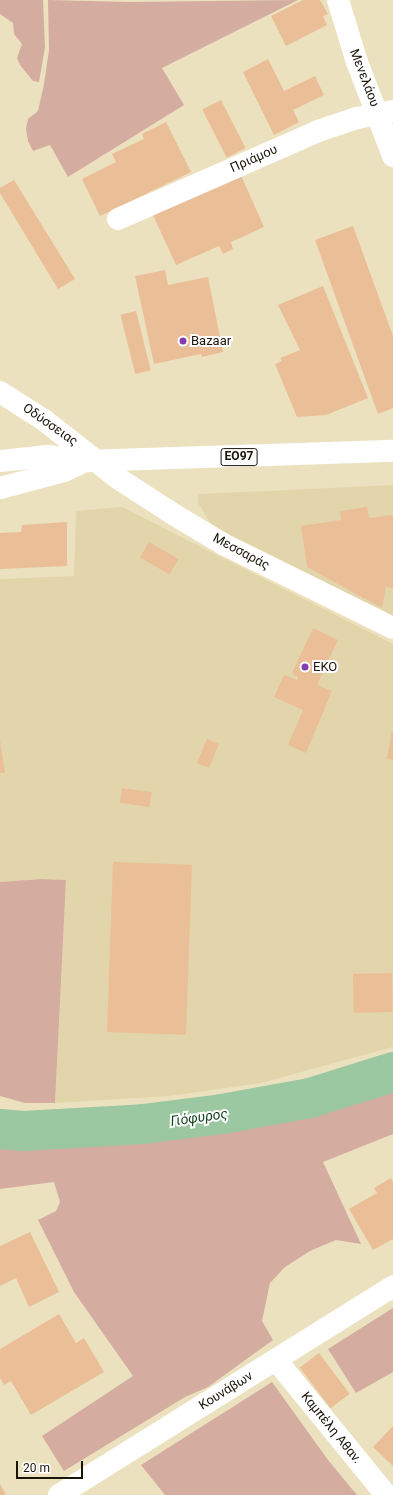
<!DOCTYPE html>
<meta charset="utf-8">
<style>
body{margin:0}
#map{position:relative;width:393px;height:1495px;overflow:hidden;background:#ece1be;font-family:Roboto,sans-serif}
div>[style]{position:absolute}
.built>*{inset:0;background:#e3d5ab}
.green>*{inset:0;background:#d5aca0}
.river>*{height:40px;margin:-20px;padding:0 20px;transform-origin:20px;border-radius:20px;background:#9bc8a0}
.building>*{inset:0;background:#eabe97;transform-origin:0 0}
.minor>*{height:22px;margin:-11px;padding:0 11px;transform-origin:11px;border-radius:11px;background:#fff}
.major>*{height:22px;margin:-11px;padding:0 11px;transform-origin:11px;border-radius:11px;background:#fff}
.dots>*{width:11px;height:11px;translate:-50% -50%;box-sizing:border-box;border:2px solid #fff;border-radius:50%}
span{translate:-50% -50%;white-space:nowrap;text-align:center;line-height:1.15;-webkit-text-stroke:4px #fff;paint-order:stroke}
.shield-label span{padding:1px 3px;background:#fff;border:1px solid;border-radius:3px;-webkit-text-stroke-width:0}
.shield-label{font-size:12px;color:#191509;font-weight:700}
.street-label{font-size:13px;color:#191509}
.poi-label{font-size:13px;color:#191509}
.left{translate:0 -50%;text-align:left}
.water-label{font-size:14px;color:#13431e;font-style:italic}
.scale{position:absolute;left:16px;top:1461px;width:67px;height:18px;box-sizing:border-box;border:2px solid #191509;border-top:0;padding-left:5px;font-size:12px;line-height:14px;white-space:nowrap;color:#191509;-webkit-text-stroke:3px #fff;paint-order:stroke}
</style>
<div id="map">
<div class="built">
<div style="clip-path:polygon(393px 485px,393px 617px,215px 530px,198px 503px,198px 494px)"></div>
<div style="clip-path:polygon(122px 507px,393px 644px,393px 1047px,261px 1083px,170px 1096px,55px 1103px,66px 880px,42px 879px,0 882px,0 579px,74px 576px,76px 511px)"></div>
</div>
<div class="green">
<div style="clip-path:polygon(0 0,43px 0,45px 47px,39px 82px,33px 81px,20px 65px,17px 58px,22px 44px,14px 34px,13px 23px,0 14px)"></div>
<div style="clip-path:polygon(48px 0,129px 2px,298px 0,162px 68px,184px 105px,68px 177px,50px 145px,33px 151px,28px 141px,26px 129px,28px 119px,38px 111px,44px 84px,49px 50px)"></div>
<div style="clip-path:polygon(42px 879px,66px 880px,55px 1103px,25px 1103px,0 1096px,0 882px)"></div>
<div style="clip-path:polygon(393px 1081px,393px 1134px,323px 1162px,361px 1244px,336px 1240px,310px 1251px,285px 1267px,270px 1283px,262px 1321px,273px 1340px,208px 1387px,185px 1397px,64px 1471px,42px 1436px,133px 1376px,74px 1292px,38px 1220px,56px 1211px,60px 1202px,54px 1182px,0 1189px,0 1138px,26px 1140px,139px 1135px,229px 1122px,322px 1104px)"></div>
<div style="clip-path:polygon(393px 1308px,393px 1372px,356px 1393px,328px 1349px)"></div>
<div style="clip-path:polygon(272px 1382px,328px 1460px,357px 1495px,165px 1495px,141px 1465px)"></div>
</div>
<div class="river">
<div style="left:0;top:1129px;width:23px;rotate:5deg"></div>
<div style="left:23px;top:1131px;width:120px;rotate:-3.3deg"></div>
<div style="left:143px;top:1124px;width:80px;rotate:-7.2deg"></div>
<div style="left:222px;top:1114px;width:89px;rotate:-10.3deg"></div>
<div style="left:310px;top:1098px;width:87px;rotate:-17.4deg"></div>
</div>
<div class="building">
<div style="clip-path:polygon(303px 0,320px 0,328px 14px,323px 16px,327px 25px,286px 46px,271px 16px)"></div>
<div style="clip-path:polygon(268px 59px,284px 91px,315px 76px,324px 95px,293px 110px,299px 122px,274px 135px,243px 72px)"></div>
<div style="left:221px;top:100px;width:54px;height:21px;rotate:63deg"></div>
<div style="clip-path:polygon(166px 122px,191px 172px,100px 216px,82px 179px,116px 162px,112px 154px,144px 139px,142px 134px)"></div>
<div style="clip-path:polygon(240px 173px,264px 227px,231px 242px,233px 249px,223px 254px,219px 246px,176px 265px,152px 213px)"></div>
<div style="clip-path:polygon(14px 180px,75px 279px,58px 289px,0 193px,0 188px)"></div>
<div style="clip-path:polygon(353px 226px,393px 336px,393px 408px,378px 414px,315px 240px)"></div>
<div style="clip-path:polygon(165px 270px,168px 285px,208px 277px,223px 352px,202px 357px,201px 354px,154px 364px,135px 276px)"></div>
<div style="clip-path:polygon(323px 286px,368px 398px,326px 415px,297px 417px,275px 364px,282px 361px,280px 358px,300px 350px,278px 305px)"></div>
<div style="left:136px;top:311px;width:61px;height:16px;rotate:76deg"></div>
<div style="clip-path:polygon(367px 507px,369px 518px,393px 515px,393px 589px,386px 586px,382px 608px,307px 567px,301px 526px,341px 520px,340px 511px)"></div>
<div style="clip-path:polygon(67px 522px,67px 566px,0 569px,0 533px,21px 532px,22px 525px)"></div>
<div style="left:149px;top:542px;width:34px;height:18px;rotate:30deg"></div>
<div style="clip-path:polygon(313px 628px,338px 640px,317px 685px,332px 691px,306px 753px,288px 745px,303px 710px,274px 697px,284px 675px,297px 680px,298px 677px,292px 673px)"></div>
<div style="clip-path:polygon(392px 731px,393px 731px,393px 760px,387px 759px)"></div>
<div style="left:207px;top:739px;width:13px;height:26px;rotate:23deg"></div>
<div style="clip-path:polygon(0 740px,5px 773px,0 773px)"></div>
<div style="left:122px;top:788px;width:30px;height:15px;rotate:8deg"></div>
<div style="left:113px;top:862px;width:79px;height:170px;rotate:2deg"></div>
<div style="left:392px;top:973px;width:39px;height:39px;rotate:89deg"></div>
<div style="clip-path:polygon(391px 1178px,393px 1182px,393px 1239px,373px 1250px,349px 1209px,377px 1193px,374px 1188px)"></div>
<div style="clip-path:polygon(30px 1232px,59px 1292px,29px 1307px,16px 1278px,0 1286px,0 1246px)"></div>
<div style="clip-path:polygon(59px 1314px,76px 1343px,84px 1338px,104px 1372px,31px 1415px,11px 1381px,4px 1385px,0 1378px,0 1349px)"></div>
<div style="left:319px;top:1353px;width:51px;height:24px;rotate:53deg"></div>
<div style="clip-path:polygon(393px 1426px,393px 1466px,373px 1447px)"></div>
<div style="clip-path:polygon(0 1484px,6px 1495px,0 1495px)"></div>
</div>
<div class="minor">
<div style="left:338px;top:0;width:65px;rotate:73deg"></div>
<div style="left:357px;top:62px;width:101px;rotate:69deg"></div>
<div style="left:118px;top:219px;width:219px;rotate:-23.7deg"></div>
<div style="left:318px;top:131px;width:41px;rotate:-18.4deg"></div>
<div style="left:357px;top:118px;width:37px;rotate:-11deg"></div>
<div style="left:0;top:392px;width:52px;rotate:32.5deg"></div>
<div style="left:44px;top:420px;width:95px;rotate:38.2deg"></div>
<div style="left:119px;top:479px;width:70px;rotate:32.8deg"></div>
<div style="left:178px;top:517px;width:55px;rotate:30.8deg"></div>
<div style="left:225px;top:545px;width:187px;rotate:26.3deg"></div>
<div style="left:276px;top:1360px;width:174px;rotate:50.8deg"></div>
<div style="left:59px;top:1495px;width:394px;rotate:-32deg"></div>
</div>
<div class="major">
<div style="left:0;top:461px;width:48px;rotate:-5.9deg"></div>
<div style="left:48px;top:456px;width:37px;rotate:8deg"></div>
<div style="left:85px;top:461px;width:308px;rotate:-1.9deg"></div>
<div style="left:0;top:488px;width:66px;rotate:-14.9deg"></div>
<div style="left:64px;top:471px;width:23px;rotate:-25deg"></div>
</div>
<div class="dots">
<div style="left:183px;top:341px;background:#863bac"></div>
<div style="left:305px;top:667px;background:#863bac"></div>
</div>
<div class="shield-label">
<span style="left:239px;top:457px">ΕΟ97</span>
</div>
<div class="street-label">
<span style="left:364px;top:78px;rotate:69deg">Μενελάου</span>
<span style="left:254px;top:159px;rotate:-24deg">Πριάμου</span>
<span style="left:50px;top:425px;rotate:35deg">Οδύσσειας</span>
<span style="left:241px;top:552px;rotate:28deg">Μεσσαράς</span>
<span style="left:226px;top:1391px;rotate:-32deg">Κουνάβων</span>
<span style="left:331px;top:1428px;rotate:51deg">Καμπέλη Αθαν.</span>
</div>
<div class="poi-label">
<span class="left" style="left:191px;top:341px">Bazaar</span>
<span class="left" style="left:313px;top:667px">ΕΚΟ</span>
</div>
<div class="water-label">
<span style="left:199px;top:1117px;rotate:-8deg">Γιόφυρος</span>
</div>
<div class="scale">20 m</div>
</div>
